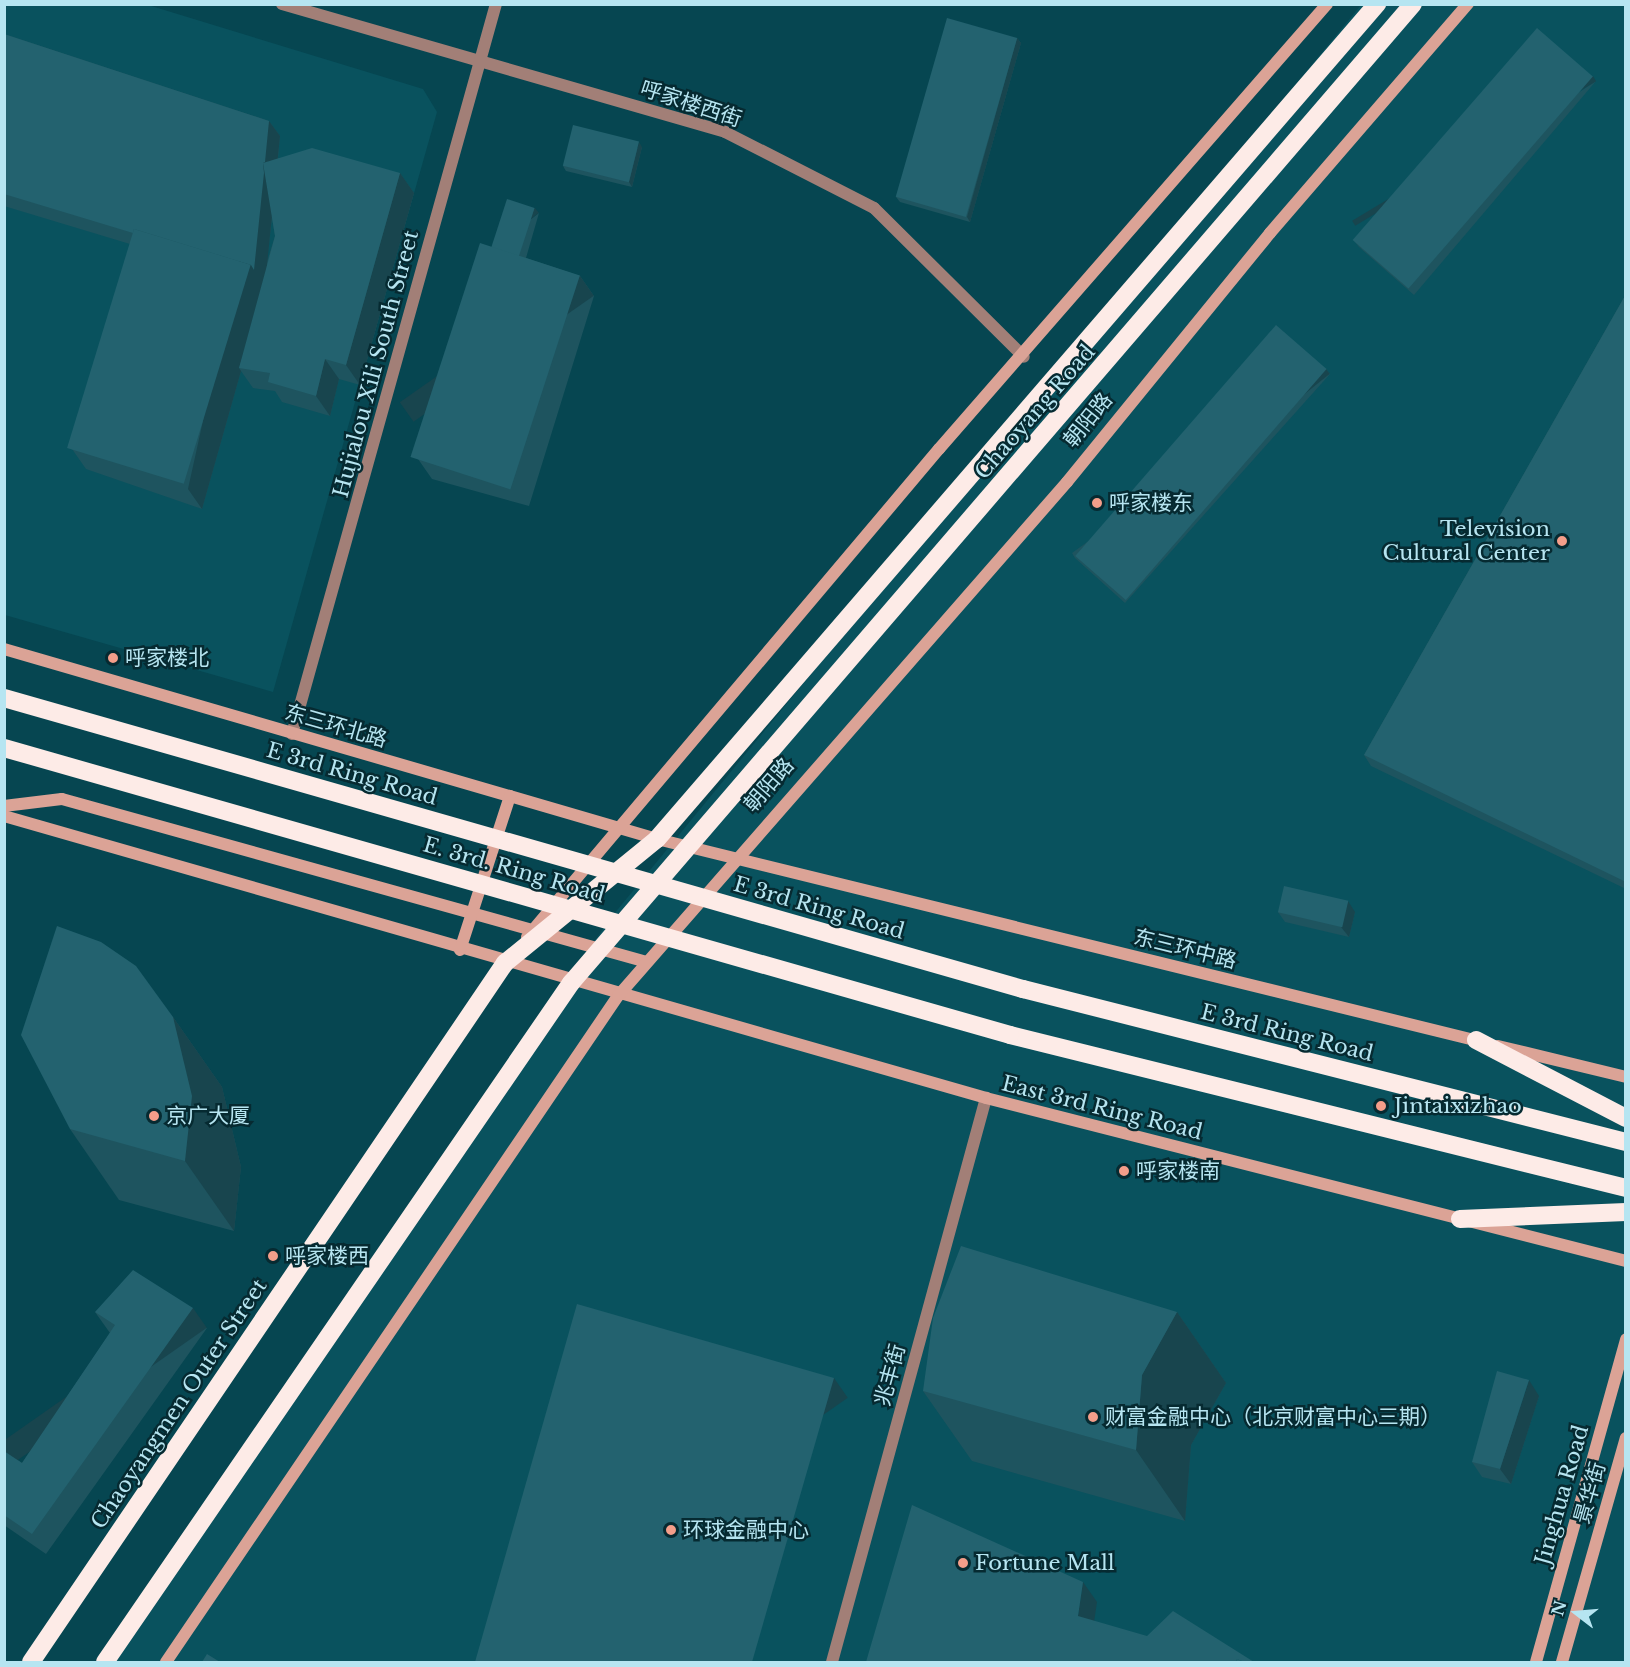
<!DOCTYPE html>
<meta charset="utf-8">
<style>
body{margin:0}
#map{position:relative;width:1630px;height:1667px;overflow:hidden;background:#064651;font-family:"Libre Baskerville","Noto Sans SC",serif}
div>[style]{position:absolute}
.built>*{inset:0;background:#09525e}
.street>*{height:12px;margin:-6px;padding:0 6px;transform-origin:6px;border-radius:6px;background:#a27f77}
.secondary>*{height:12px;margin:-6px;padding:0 6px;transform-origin:6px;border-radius:6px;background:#dba396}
.highway>*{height:18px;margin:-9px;padding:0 9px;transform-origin:9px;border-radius:9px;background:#fdebe7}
.highway-bridge>*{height:18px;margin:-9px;padding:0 9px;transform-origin:9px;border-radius:9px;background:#fdebe7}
.wall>*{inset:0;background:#1e545f}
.shaded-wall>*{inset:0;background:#18454e;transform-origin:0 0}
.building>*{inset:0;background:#23626f;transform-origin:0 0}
.dots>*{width:16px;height:16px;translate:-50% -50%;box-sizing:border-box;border:3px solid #062a31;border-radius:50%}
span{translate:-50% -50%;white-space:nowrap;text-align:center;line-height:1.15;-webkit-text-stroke:5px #062a31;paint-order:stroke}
.street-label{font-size:21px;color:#b6e5f1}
.poi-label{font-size:21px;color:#b6e5f1}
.left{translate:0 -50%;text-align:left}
.right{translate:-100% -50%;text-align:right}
.frame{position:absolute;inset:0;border:6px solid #b6e5f1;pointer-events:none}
.north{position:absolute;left:1546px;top:1583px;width:60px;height:60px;-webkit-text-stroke:4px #062a31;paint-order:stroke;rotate:286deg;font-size:16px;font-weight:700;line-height:24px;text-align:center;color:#b6e5f1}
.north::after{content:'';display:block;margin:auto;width:21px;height:27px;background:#b6e5f1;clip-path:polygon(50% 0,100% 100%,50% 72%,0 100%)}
</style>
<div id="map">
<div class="built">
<div style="clip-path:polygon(4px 5px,148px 5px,423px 89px,437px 112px,273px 692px,5px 615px)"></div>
<div style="clip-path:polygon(1361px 5px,1625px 5px,1625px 1662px,102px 1662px,609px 920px)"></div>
</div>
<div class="street">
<div style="left:282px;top:4px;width:461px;rotate:16.1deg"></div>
<div style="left:725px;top:132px;width:167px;rotate:27deg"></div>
<div style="left:874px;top:208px;width:211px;rotate:44.8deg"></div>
<div style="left:292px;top:734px;width:758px;rotate:-74.39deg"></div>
<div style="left:832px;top:1662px;width:585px;rotate:-74.73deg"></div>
</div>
<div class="secondary">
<div style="left:4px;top:649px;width:680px;rotate:16.22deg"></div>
<div style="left:657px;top:839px;width:850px;rotate:13.82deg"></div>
<div style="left:4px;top:806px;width:58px;rotate:-6.9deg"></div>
<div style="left:62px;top:799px;width:607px;rotate:15.57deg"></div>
<div style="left:4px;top:816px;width:1022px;rotate:16.02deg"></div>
<div style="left:986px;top:1098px;width:660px;rotate:14.29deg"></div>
<div style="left:527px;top:937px;width:639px;rotate:-49.83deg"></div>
<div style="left:939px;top:449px;width:590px;rotate:-48.91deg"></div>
<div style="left:460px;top:950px;width:162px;rotate:-72deg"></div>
<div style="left:1498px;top:1046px;width:132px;rotate:13.6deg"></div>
<div style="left:166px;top:1662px;width:805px;rotate:-55.84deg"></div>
<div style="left:618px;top:996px;width:682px;rotate:-48.86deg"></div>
<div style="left:1067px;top:482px;width:321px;rotate:-50.8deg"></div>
<div style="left:1270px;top:233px;width:303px;rotate:-49.2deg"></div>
<div style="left:1536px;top:1662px;width:335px;rotate:-74.4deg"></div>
<div style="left:1562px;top:1662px;width:233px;rotate:-74.1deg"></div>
</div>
<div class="highway">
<div style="left:1023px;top:989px;width:622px;rotate:14.24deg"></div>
<div style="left:1010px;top:1035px;width:635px;rotate:13.95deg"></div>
<div style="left:1476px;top:1040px;width:169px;rotate:27.5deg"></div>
<div style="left:1460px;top:1219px;width:166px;rotate:-2.4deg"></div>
<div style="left:31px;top:1662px;width:845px;rotate:-55.86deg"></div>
<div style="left:505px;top:963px;width:196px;rotate:-39.2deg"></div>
<div style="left:657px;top:839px;width:1103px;rotate:-49.23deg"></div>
<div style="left:105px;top:1662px;width:824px;rotate:-55.54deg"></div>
<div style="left:571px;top:983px;width:1291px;rotate:-49.3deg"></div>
</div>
<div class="highway-bridge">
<div style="left:4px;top:698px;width:1060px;rotate:15.94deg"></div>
<div style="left:4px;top:748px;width:1046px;rotate:15.92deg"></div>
</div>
<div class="wall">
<div style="clip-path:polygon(evenodd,4px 34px,269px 121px,280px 136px,278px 158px,400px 173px,414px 193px,360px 385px,339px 379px,330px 416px,282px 402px,275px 391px,253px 388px,241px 371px,202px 509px,86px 469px,72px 449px,130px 244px,4px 206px,4px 34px,272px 218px,275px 236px,267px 262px,272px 218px)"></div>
<div style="clip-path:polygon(1017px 38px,1021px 43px,970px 222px,900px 202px,896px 197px)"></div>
<div style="clip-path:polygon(1596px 81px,1414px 295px,1359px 247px,1355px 242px)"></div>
<div style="clip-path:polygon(642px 147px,632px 187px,566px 171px,563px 166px)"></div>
<div style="clip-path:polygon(539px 213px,526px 258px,580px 276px,594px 296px,529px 506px,432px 479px,418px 459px,493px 248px)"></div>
<div style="clip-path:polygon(1626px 294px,1626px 889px,1371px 766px,1364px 755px)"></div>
<div style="clip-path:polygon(1326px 369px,1330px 374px,1125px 603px,1075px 558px,1072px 553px)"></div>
<div style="clip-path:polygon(1278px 912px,1355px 912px,1349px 937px,1285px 922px)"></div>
<div style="clip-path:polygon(173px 1017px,222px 1087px,241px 1167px,234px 1231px,119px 1200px,70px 1129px)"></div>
<div style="clip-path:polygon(95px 1312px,207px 1328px,46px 1554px,4px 1525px,4px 1451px,22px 1463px,110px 1333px)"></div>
<div style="clip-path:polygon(1177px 1312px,1226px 1383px,1191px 1445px,1185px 1521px,972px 1461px,923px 1391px)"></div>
<div style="clip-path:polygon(1539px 1396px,1511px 1484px,1482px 1477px,1472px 1462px)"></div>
</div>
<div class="shaded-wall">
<div style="clip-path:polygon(1017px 38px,1021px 43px,970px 222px,967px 217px)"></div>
<div style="left:1593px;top:76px;width:6px;height:281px;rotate:59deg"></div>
<div style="clip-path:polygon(269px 121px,280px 136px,265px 285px,239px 368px,241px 371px,202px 509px,188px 489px)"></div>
<div style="clip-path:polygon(639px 142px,642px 147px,632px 187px,629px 182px)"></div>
<div style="clip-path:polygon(400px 173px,414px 193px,360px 385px,346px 365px)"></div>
<div style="left:535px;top:208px;width:6px;height:51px;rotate:51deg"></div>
<div style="left:580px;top:276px;width:24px;height:220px;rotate:55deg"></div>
<div style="clip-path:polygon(325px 359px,339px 379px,330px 416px,316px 396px)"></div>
<div style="left:1326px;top:369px;width:6px;height:307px;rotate:51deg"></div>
<div style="clip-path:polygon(1348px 901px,1355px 912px,1349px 937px,1341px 927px)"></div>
<div style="clip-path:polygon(173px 1017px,222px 1087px,241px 1167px,234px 1231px,185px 1161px)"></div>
<div style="left:193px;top:1308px;width:24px;height:277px;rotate:55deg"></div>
<div style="clip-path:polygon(1177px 1312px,1226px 1383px,1191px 1445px,1185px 1521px,1136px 1450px,1142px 1375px)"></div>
<div style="left:834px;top:1378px;width:24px;height:296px;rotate:55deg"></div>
<div style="clip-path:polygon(1529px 1380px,1539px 1396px,1511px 1484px,1500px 1469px)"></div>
<div style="clip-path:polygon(1083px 1582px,1097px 1602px,1092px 1636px,1078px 1616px)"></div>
</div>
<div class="building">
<div style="left:947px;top:18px;width:73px;height:186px;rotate:16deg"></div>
<div style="left:1537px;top:28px;width:74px;height:281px;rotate:41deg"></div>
<div style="clip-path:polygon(4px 34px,269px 121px,265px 162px,263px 163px,264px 173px,254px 270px,251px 265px,134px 229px,133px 233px,4px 194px)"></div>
<div style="left:573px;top:125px;width:68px;height:42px;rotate:14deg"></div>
<div style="clip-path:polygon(312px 148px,400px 173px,346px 365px,325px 359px,316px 396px,268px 382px,270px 373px,239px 368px,275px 236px,263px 163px)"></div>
<div style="left:507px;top:199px;width:29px;height:51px;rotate:18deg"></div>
<div style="left:134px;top:229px;width:122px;height:229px;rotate:17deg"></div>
<div style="left:480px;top:243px;width:105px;height:225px;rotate:18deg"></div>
<div style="clip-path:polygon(1626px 294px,1626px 882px,1364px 755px)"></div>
<div style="left:1276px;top:325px;width:67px;height:306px;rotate:41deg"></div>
<div style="left:1284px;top:886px;width:66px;height:27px;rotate:13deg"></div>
<div style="clip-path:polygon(57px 926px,101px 942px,136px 966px,173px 1017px,192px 1096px,185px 1161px,70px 1129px,21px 1035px)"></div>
<div style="clip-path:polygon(961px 1246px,1177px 1312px,1142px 1375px,1136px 1450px,923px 1391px,933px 1318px)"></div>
<div style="clip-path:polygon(133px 1270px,193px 1308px,32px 1534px,4px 1515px,4px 1451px,22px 1463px,115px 1325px,95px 1312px)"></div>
<div style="clip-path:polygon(577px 1304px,834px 1378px,752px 1662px,475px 1662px)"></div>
<div style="clip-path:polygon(1497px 1371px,1529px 1380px,1500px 1469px,1472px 1462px)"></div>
<div style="clip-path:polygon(912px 1505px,1083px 1582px,1078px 1616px,1147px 1636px,1173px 1611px,1254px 1662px,1244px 1662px,1237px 1659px,1236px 1662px,866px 1662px)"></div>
<div style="clip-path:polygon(207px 1654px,220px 1662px,202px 1662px)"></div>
<div style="clip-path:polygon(1237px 1659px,1244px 1662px,1236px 1662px)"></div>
</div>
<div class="dots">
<div style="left:1097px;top:503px;background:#f49e8a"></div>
<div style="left:1562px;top:541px;background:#f49e8a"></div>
<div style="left:113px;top:658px;background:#f49e8a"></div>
<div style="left:1381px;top:1106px;background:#f49e8a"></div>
<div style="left:154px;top:1116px;background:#f49e8a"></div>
<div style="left:1124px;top:1171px;background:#f49e8a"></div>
<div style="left:273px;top:1256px;background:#f49e8a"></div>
<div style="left:1093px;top:1417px;background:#f49e8a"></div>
<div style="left:671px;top:1530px;background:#f49e8a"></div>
<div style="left:963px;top:1563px;background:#f49e8a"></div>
</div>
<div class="street-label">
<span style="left:691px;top:104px;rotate:18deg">呼家楼西街</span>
<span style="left:376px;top:364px;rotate:-75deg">Hujialou Xili South Street</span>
<span style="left:1035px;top:412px;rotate:-49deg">Chaoyang Road</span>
<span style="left:1088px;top:420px;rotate:-51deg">朝阳路</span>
<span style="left:336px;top:726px;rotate:16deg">东三环北路</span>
<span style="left:352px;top:774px;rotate:16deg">E 3rd Ring Road</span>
<span style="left:769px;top:785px;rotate:-49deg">朝阳路</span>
<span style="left:514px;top:870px;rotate:16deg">E. 3rd. Ring Road</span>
<span style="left:819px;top:908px;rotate:16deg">E 3rd Ring Road</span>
<span style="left:1185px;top:949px;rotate:14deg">东三环中路</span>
<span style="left:1287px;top:1033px;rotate:14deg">E 3rd Ring Road</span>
<span style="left:1102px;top:1108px;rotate:14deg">East 3rd Ring Road</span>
<span style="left:890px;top:1375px;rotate:-75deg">兆丰街</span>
<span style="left:179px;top:1404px;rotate:-56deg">Chaoyangmen Outer Street</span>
<span style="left:1590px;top:1493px;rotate:-74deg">景华街</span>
<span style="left:1562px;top:1495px;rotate:-74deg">Jinghua Road</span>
</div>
<div class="poi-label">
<span class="left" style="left:1109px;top:503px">呼家楼东</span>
<span class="right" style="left:1550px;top:541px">Television<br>Cultural Center</span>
<span class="left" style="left:125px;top:658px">呼家楼北</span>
<span class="left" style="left:1394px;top:1106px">Jintaixizhao</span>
<span class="left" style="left:166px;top:1116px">京广大厦</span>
<span class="left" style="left:1136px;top:1171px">呼家楼南</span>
<span class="left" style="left:285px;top:1256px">呼家楼西</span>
<span class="left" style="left:1105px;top:1417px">财富金融中心（北京财富中心三期）</span>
<span class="left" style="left:683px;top:1530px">环球金融中心</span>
<span class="left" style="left:975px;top:1563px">Fortune Mall</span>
</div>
<div class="frame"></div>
<div class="north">N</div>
</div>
